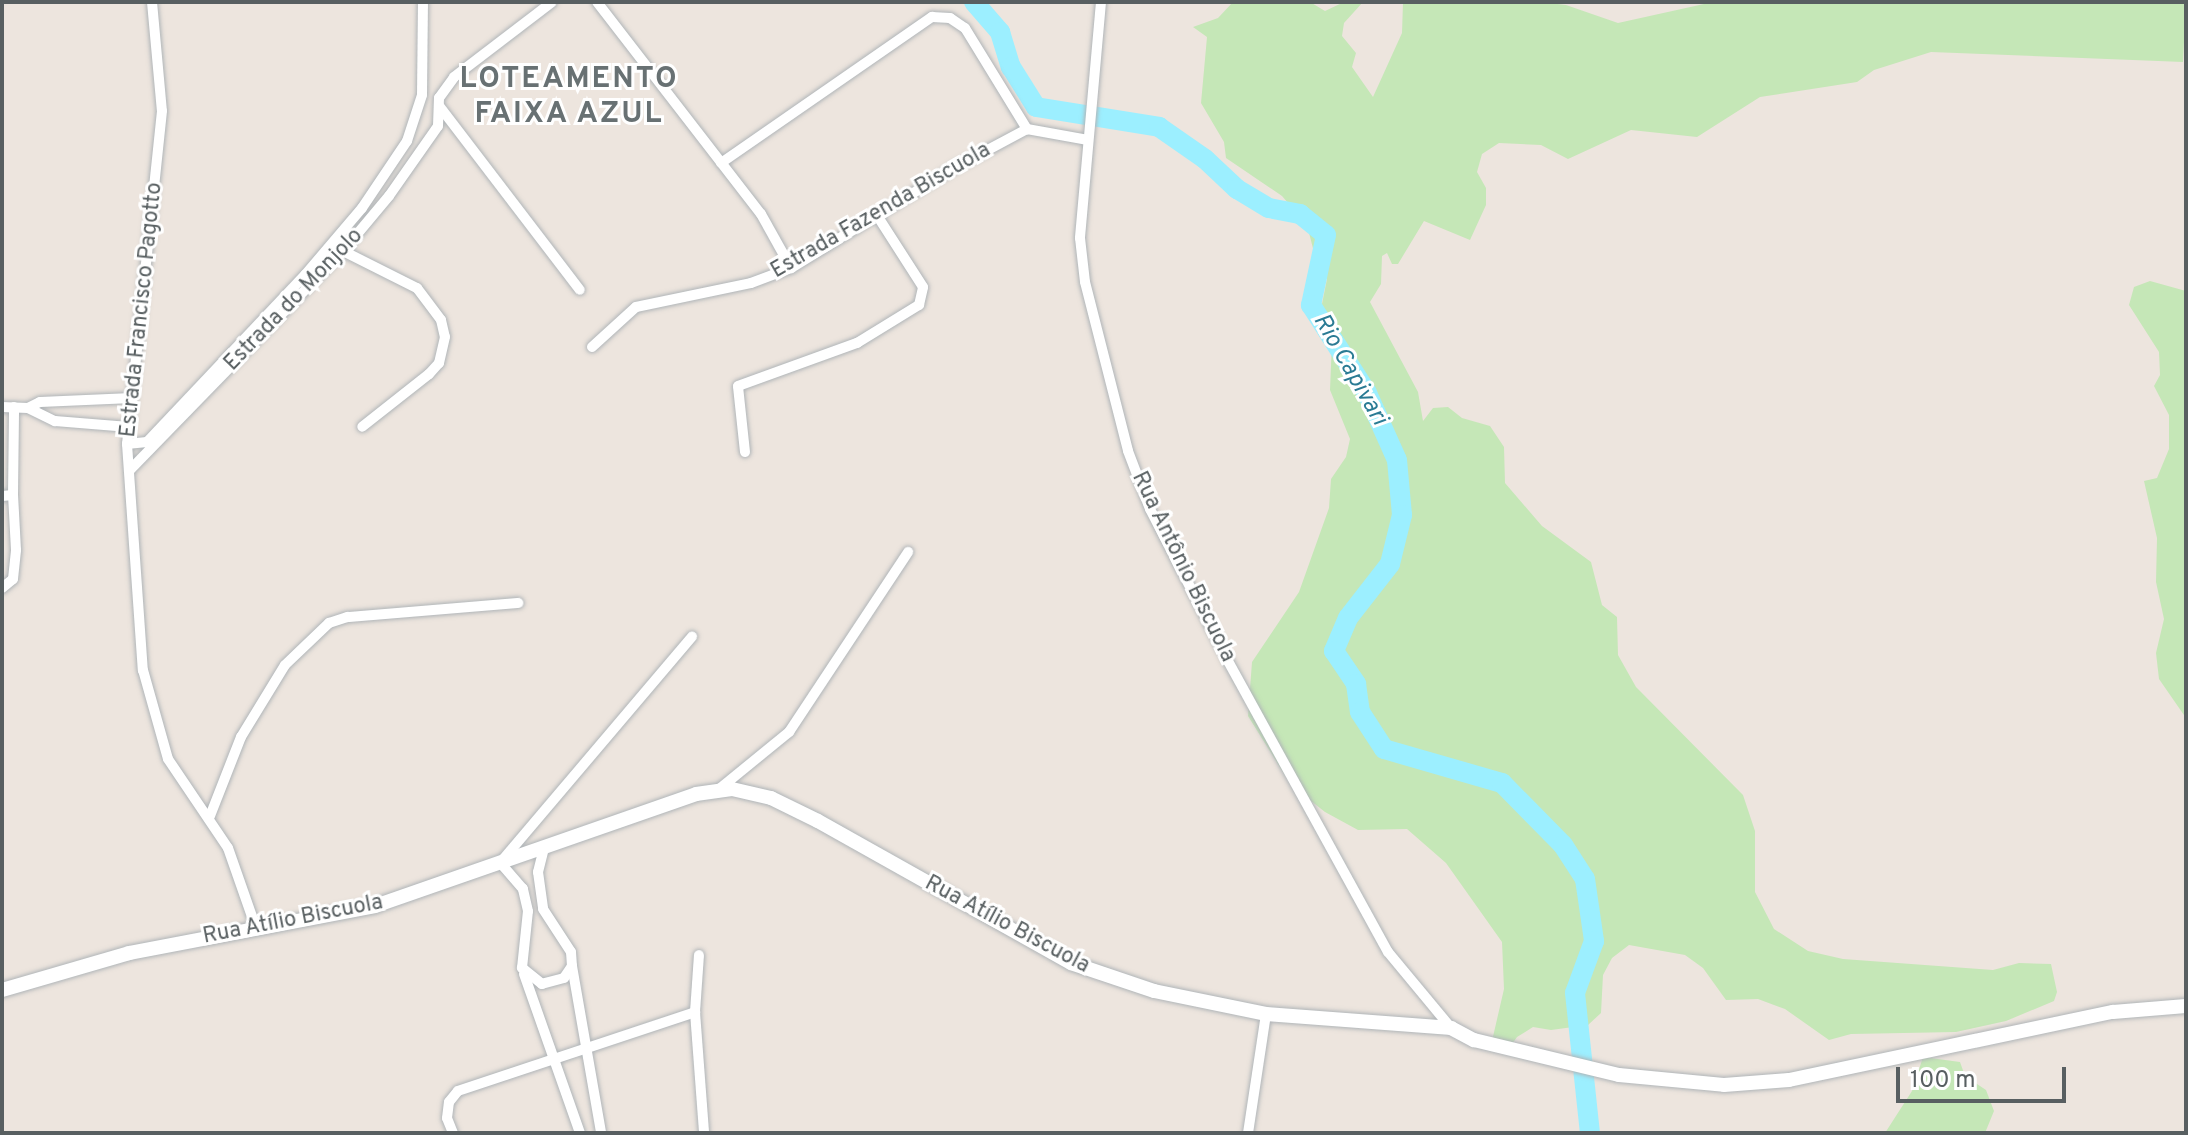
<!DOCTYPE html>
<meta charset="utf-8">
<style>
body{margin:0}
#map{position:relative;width:2188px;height:1135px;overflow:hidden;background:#ede5de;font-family:Overpass,sans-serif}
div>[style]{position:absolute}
.green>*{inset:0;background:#c5e7b7}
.river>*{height:20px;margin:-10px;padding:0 10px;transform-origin:10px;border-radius:10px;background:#9cefff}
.roads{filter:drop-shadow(0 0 2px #b0b5b8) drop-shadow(0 0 2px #b0b5b8)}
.street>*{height:10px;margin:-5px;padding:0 5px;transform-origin:5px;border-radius:5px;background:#fff}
.secondary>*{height:14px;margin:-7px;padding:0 7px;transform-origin:7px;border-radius:7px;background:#fff}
span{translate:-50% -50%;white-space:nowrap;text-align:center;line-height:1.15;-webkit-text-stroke:6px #fff;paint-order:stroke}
.street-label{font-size:22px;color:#585f61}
.water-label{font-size:24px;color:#2a7b94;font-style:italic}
.district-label{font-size:30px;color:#687173;font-weight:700;letter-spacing:2px}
.frame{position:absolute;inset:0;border:4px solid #585f61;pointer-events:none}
.scale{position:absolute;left:1896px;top:1067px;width:170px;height:36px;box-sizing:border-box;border:4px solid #585f61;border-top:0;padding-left:10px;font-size:24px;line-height:28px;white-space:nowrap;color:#585f61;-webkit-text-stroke:6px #fff;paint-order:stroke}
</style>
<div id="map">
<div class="green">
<div style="clip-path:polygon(1233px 2px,1310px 2px,1325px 11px,1344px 2px,1363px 2px,1344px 23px,1342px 36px,1356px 53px,1352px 67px,1373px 97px,1402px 33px,1403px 2px,1541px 2px,1566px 5px,1618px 23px,1713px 2px,2186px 2px,2183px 62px,1931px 52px,1874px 70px,1857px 82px,1760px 97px,1697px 137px,1631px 130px,1568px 159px,1541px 145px,1499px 143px,1482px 154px,1477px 172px,1486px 188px,1486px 205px,1470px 240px,1424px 221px,1398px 264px,1392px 264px,1387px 253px,1382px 256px,1381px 284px,1370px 302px,1418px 392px,1423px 421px,1433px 408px,1448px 407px,1462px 418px,1490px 426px,1504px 447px,1505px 483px,1542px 526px,1591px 562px,1602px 605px,1617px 617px,1618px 655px,1636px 687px,1743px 795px,1755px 831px,1755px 892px,1774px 929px,1808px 951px,1843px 959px,1993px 970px,2019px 963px,2051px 964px,2057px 992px,2054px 1001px,2006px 1021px,1956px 1032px,1851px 1034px,1829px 1040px,1785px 1009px,1758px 999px,1726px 1000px,1703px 968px,1685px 955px,1629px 945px,1612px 958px,1603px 975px,1601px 1013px,1588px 1025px,1551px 1030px,1533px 1027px,1517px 1037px,1505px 1054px,1492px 1041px,1504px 989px,1502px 942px,1446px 863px,1407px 829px,1358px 830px,1325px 812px,1291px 785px,1248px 716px,1252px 662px,1299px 592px,1329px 508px,1331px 479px,1346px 457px,1350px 439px,1330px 390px,1332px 341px,1320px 314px,1327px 279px,1317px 264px,1307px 225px,1282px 196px,1226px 158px,1224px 142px,1201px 103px,1207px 37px,1193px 27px,1218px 18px)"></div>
<div style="clip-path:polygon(2150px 281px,2186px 291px,2186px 718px,2159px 679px,2156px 653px,2164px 619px,2156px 582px,2157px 538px,2144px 481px,2157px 478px,2169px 449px,2169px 415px,2154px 386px,2160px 375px,2159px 352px,2129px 305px,2134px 287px)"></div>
<div style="clip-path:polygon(1923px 1057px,1960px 1062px,1965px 1076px,1986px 1090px,1994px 1111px,1985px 1133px,1885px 1133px,1912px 1091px)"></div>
</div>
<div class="river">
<div style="left:974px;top:2px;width:40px;rotate:49deg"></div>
<div style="left:1000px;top:32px;width:37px;rotate:73deg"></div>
<div style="left:1011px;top:67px;width:47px;rotate:58deg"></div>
<div style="left:1036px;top:107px;width:125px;rotate:9.2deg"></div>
<div style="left:1159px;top:127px;width:56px;rotate:34.8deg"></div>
<div style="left:1205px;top:159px;width:44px;rotate:43.2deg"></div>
<div style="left:1237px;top:189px;width:37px;rotate:31deg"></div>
<div style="left:1269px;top:208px;width:32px;rotate:11deg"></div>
<div style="left:1300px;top:214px;width:33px;rotate:39deg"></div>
<div style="left:1326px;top:235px;width:72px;rotate:102.1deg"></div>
<div style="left:1311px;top:305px;width:104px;rotate:57.5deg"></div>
<div style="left:1367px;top:393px;width:73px;rotate:65.9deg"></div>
<div style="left:1397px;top:460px;width:55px;rotate:84.8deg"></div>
<div style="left:1402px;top:515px;width:50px;rotate:103.8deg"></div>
<div style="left:1390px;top:564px;width:68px;rotate:127.9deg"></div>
<div style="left:1348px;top:618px;width:36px;rotate:113deg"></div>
<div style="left:1334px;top:651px;width:40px;rotate:56deg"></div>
<div style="left:1356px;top:684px;width:28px;rotate:82deg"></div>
<div style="left:1360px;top:712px;width:44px;rotate:57deg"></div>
<div style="left:1384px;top:749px;width:123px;rotate:16.1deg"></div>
<div style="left:1502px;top:783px;width:87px;rotate:45.5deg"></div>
<div style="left:1563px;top:845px;width:40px;rotate:57.1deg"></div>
<div style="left:1585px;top:879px;width:63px;rotate:81.7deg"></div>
<div style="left:1594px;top:941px;width:55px;rotate:110.1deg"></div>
<div style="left:1575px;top:993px;width:141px;rotate:83.9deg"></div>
</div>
<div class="roads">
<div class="street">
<div style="left:152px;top:2px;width:109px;rotate:84.8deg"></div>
<div style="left:162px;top:111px;width:335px;rotate:96deg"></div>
<div style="left:127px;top:444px;width:227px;rotate:86deg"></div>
<div style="left:143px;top:670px;width:92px;rotate:74.3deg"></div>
<div style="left:168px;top:759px;width:107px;rotate:56deg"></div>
<div style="left:228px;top:848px;width:85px;rotate:70.7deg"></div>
<div style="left:597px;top:2px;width:268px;rotate:52.3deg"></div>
<div style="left:761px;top:214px;width:62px;rotate:60.9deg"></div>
<div style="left:1101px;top:2px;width:237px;rotate:95.1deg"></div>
<div style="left:1080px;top:238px;width:44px;rotate:83.5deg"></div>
<div style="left:1085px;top:282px;width:174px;rotate:75.7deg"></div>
<div style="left:1128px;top:451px;width:62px;rotate:69.2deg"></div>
<div style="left:1150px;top:509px;width:171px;rotate:62.8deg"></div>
<div style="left:1228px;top:661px;width:332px;rotate:61.2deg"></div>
<div style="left:1388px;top:952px;width:99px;rotate:50.3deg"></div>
<div style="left:440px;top:107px;width:230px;rotate:52.6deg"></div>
<div style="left:721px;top:163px;width:257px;rotate:-34.7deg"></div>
<div style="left:932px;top:17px;width:18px;rotate:3deg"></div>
<div style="left:950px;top:18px;width:18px;rotate:34deg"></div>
<div style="left:965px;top:28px;width:119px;rotate:58.5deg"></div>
<div style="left:343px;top:251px;width:83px;rotate:26.6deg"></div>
<div style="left:417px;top:288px;width:40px;rotate:53deg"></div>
<div style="left:441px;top:320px;width:17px;rotate:77deg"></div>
<div style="left:445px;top:337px;width:27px;rotate:103deg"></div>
<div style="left:439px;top:363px;width:15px;rotate:132deg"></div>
<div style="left:429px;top:374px;width:85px;rotate:141.7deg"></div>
<div style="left:592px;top:347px;width:59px;rotate:-42.3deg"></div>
<div style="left:636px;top:307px;width:117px;rotate:-11.8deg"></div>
<div style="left:751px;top:283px;width:43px;rotate:-20.6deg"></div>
<div style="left:791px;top:268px;width:191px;rotate:-31.5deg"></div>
<div style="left:954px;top:168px;width:83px;rotate:-28.1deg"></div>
<div style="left:1027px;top:129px;width:62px;rotate:10.2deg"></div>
<div style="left:2px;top:407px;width:26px;rotate:2deg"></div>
<div style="left:28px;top:408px;width:30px;rotate:26deg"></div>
<div style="left:55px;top:421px;width:74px;rotate:4.6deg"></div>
<div style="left:28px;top:408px;width:13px;rotate:-27deg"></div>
<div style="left:40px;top:402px;width:92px;rotate:-2.5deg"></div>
<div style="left:127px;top:444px;width:20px;rotate:-6deg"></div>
<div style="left:147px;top:442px;width:230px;rotate:-46.6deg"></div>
<div style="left:305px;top:275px;width:88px;rotate:-49.6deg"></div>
<div style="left:362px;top:208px;width:81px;rotate:-56.1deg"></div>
<div style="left:407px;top:141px;width:48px;rotate:-71.9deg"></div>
<div style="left:422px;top:95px;width:93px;rotate:-89.4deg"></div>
<div style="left:745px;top:452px;width:66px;rotate:-96.1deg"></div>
<div style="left:738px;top:386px;width:127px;rotate:-19.9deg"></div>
<div style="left:857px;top:343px;width:73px;rotate:-31.5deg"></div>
<div style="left:919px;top:305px;width:18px;rotate:-77deg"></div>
<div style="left:923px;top:287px;width:83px;rotate:-122.7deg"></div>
<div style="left:130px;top:470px;width:305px;rotate:-45.8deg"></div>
<div style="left:343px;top:251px;width:72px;rotate:-50.1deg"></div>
<div style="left:389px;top:196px;width:85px;rotate:-55deg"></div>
<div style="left:438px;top:126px;width:28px;rotate:-88deg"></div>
<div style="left:439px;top:98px;width:26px;rotate:-54deg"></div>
<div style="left:454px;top:77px;width:123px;rotate:-37.4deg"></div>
<div style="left:2px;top:496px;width:11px;rotate:-5deg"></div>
<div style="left:13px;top:495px;width:88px;rotate:-89.3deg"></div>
<div style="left:2px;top:588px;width:14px;rotate:-39deg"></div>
<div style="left:13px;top:579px;width:29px;rotate:-84deg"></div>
<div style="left:16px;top:550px;width:55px;rotate:-93.1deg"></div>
<div style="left:718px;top:790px;width:92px;rotate:-39.2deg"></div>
<div style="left:789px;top:732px;width:216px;rotate:-56.5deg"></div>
<div style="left:210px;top:816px;width:85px;rotate:-68.6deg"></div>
<div style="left:241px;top:737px;width:84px;rotate:-58.6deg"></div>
<div style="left:285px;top:665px;width:61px;rotate:-43.7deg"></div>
<div style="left:329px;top:623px;width:20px;rotate:-18deg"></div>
<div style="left:348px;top:617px;width:171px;rotate:-4.7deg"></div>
<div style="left:544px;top:848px;width:25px;rotate:104deg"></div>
<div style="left:538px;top:872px;width:37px;rotate:82deg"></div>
<div style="left:543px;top:909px;width:51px;rotate:56.9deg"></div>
<div style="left:571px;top:952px;width:14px;rotate:86deg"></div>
<div style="left:572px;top:966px;width:14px;rotate:124deg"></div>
<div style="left:564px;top:978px;width:23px;rotate:165deg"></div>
<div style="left:542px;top:984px;width:26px;rotate:-141deg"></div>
<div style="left:522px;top:968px;width:57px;rotate:-84deg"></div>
<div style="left:528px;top:911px;width:23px;rotate:-103deg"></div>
<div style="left:523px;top:889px;width:35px;rotate:-131deg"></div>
<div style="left:500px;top:863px;width:297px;rotate:-49.7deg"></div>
<div style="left:572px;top:966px;width:169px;rotate:80.1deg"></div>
<div style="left:524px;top:974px;width:169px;rotate:70.6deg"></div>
<div style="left:695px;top:1012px;width:121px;rotate:85.7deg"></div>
<div style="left:453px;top:1133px;width:16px;rotate:-112deg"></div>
<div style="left:447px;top:1118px;width:16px;rotate:-83deg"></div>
<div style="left:449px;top:1102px;width:14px;rotate:-51deg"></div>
<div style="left:458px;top:1091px;width:250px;rotate:-18.4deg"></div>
<div style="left:695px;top:1012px;width:57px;rotate:-86deg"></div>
<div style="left:1248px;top:1133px;width:120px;rotate:-81.4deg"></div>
</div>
<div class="secondary">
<div style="left:2px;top:990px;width:132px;rotate:-16.2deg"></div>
<div style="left:129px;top:953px;width:250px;rotate:-10.8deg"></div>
<div style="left:375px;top:906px;width:340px;rotate:-19.2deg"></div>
<div style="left:696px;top:794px;width:36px;rotate:-8deg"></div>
<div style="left:732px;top:789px;width:40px;rotate:13deg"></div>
<div style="left:771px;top:798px;width:52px;rotate:26.1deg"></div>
<div style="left:818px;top:821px;width:290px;rotate:29.3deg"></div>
<div style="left:1071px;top:963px;width:88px;rotate:18.6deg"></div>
<div style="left:1154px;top:991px;width:114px;rotate:11.6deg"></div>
<div style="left:1266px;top:1014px;width:186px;rotate:4.3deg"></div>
<div style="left:1451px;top:1028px;width:26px;rotate:28deg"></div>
<div style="left:1474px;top:1040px;width:149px;rotate:13.6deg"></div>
<div style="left:1619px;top:1075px;width:105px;rotate:5.4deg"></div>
<div style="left:1724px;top:1085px;width:65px;rotate:-4.4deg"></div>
<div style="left:1789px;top:1080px;width:331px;rotate:-11.9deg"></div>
<div style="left:2113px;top:1012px;width:73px;rotate:-4.7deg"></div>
</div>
</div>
<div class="street-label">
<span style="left:881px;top:211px;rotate:-30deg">Estrada Fazenda Biscuola</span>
<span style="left:294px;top:300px;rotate:-46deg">Estrada do Monjolo</span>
<span style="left:142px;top:310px;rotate:-84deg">Estrada Francisco Pagotto</span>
<span style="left:1183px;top:567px;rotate:64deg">Rua Antônio Biscuola</span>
<span style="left:293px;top:920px;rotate:-11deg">Rua Atílio Biscuola</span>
<span style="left:1007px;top:925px;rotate:28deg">Rua Atílio Biscuola</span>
</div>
<div class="water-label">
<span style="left:1349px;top:370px;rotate:60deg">Rio Capivari</span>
</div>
<div class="district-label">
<span style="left:569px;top:97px">LOTEAMENTO<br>FAIXA AZUL</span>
</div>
<div class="frame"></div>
<div class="scale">100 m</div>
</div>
